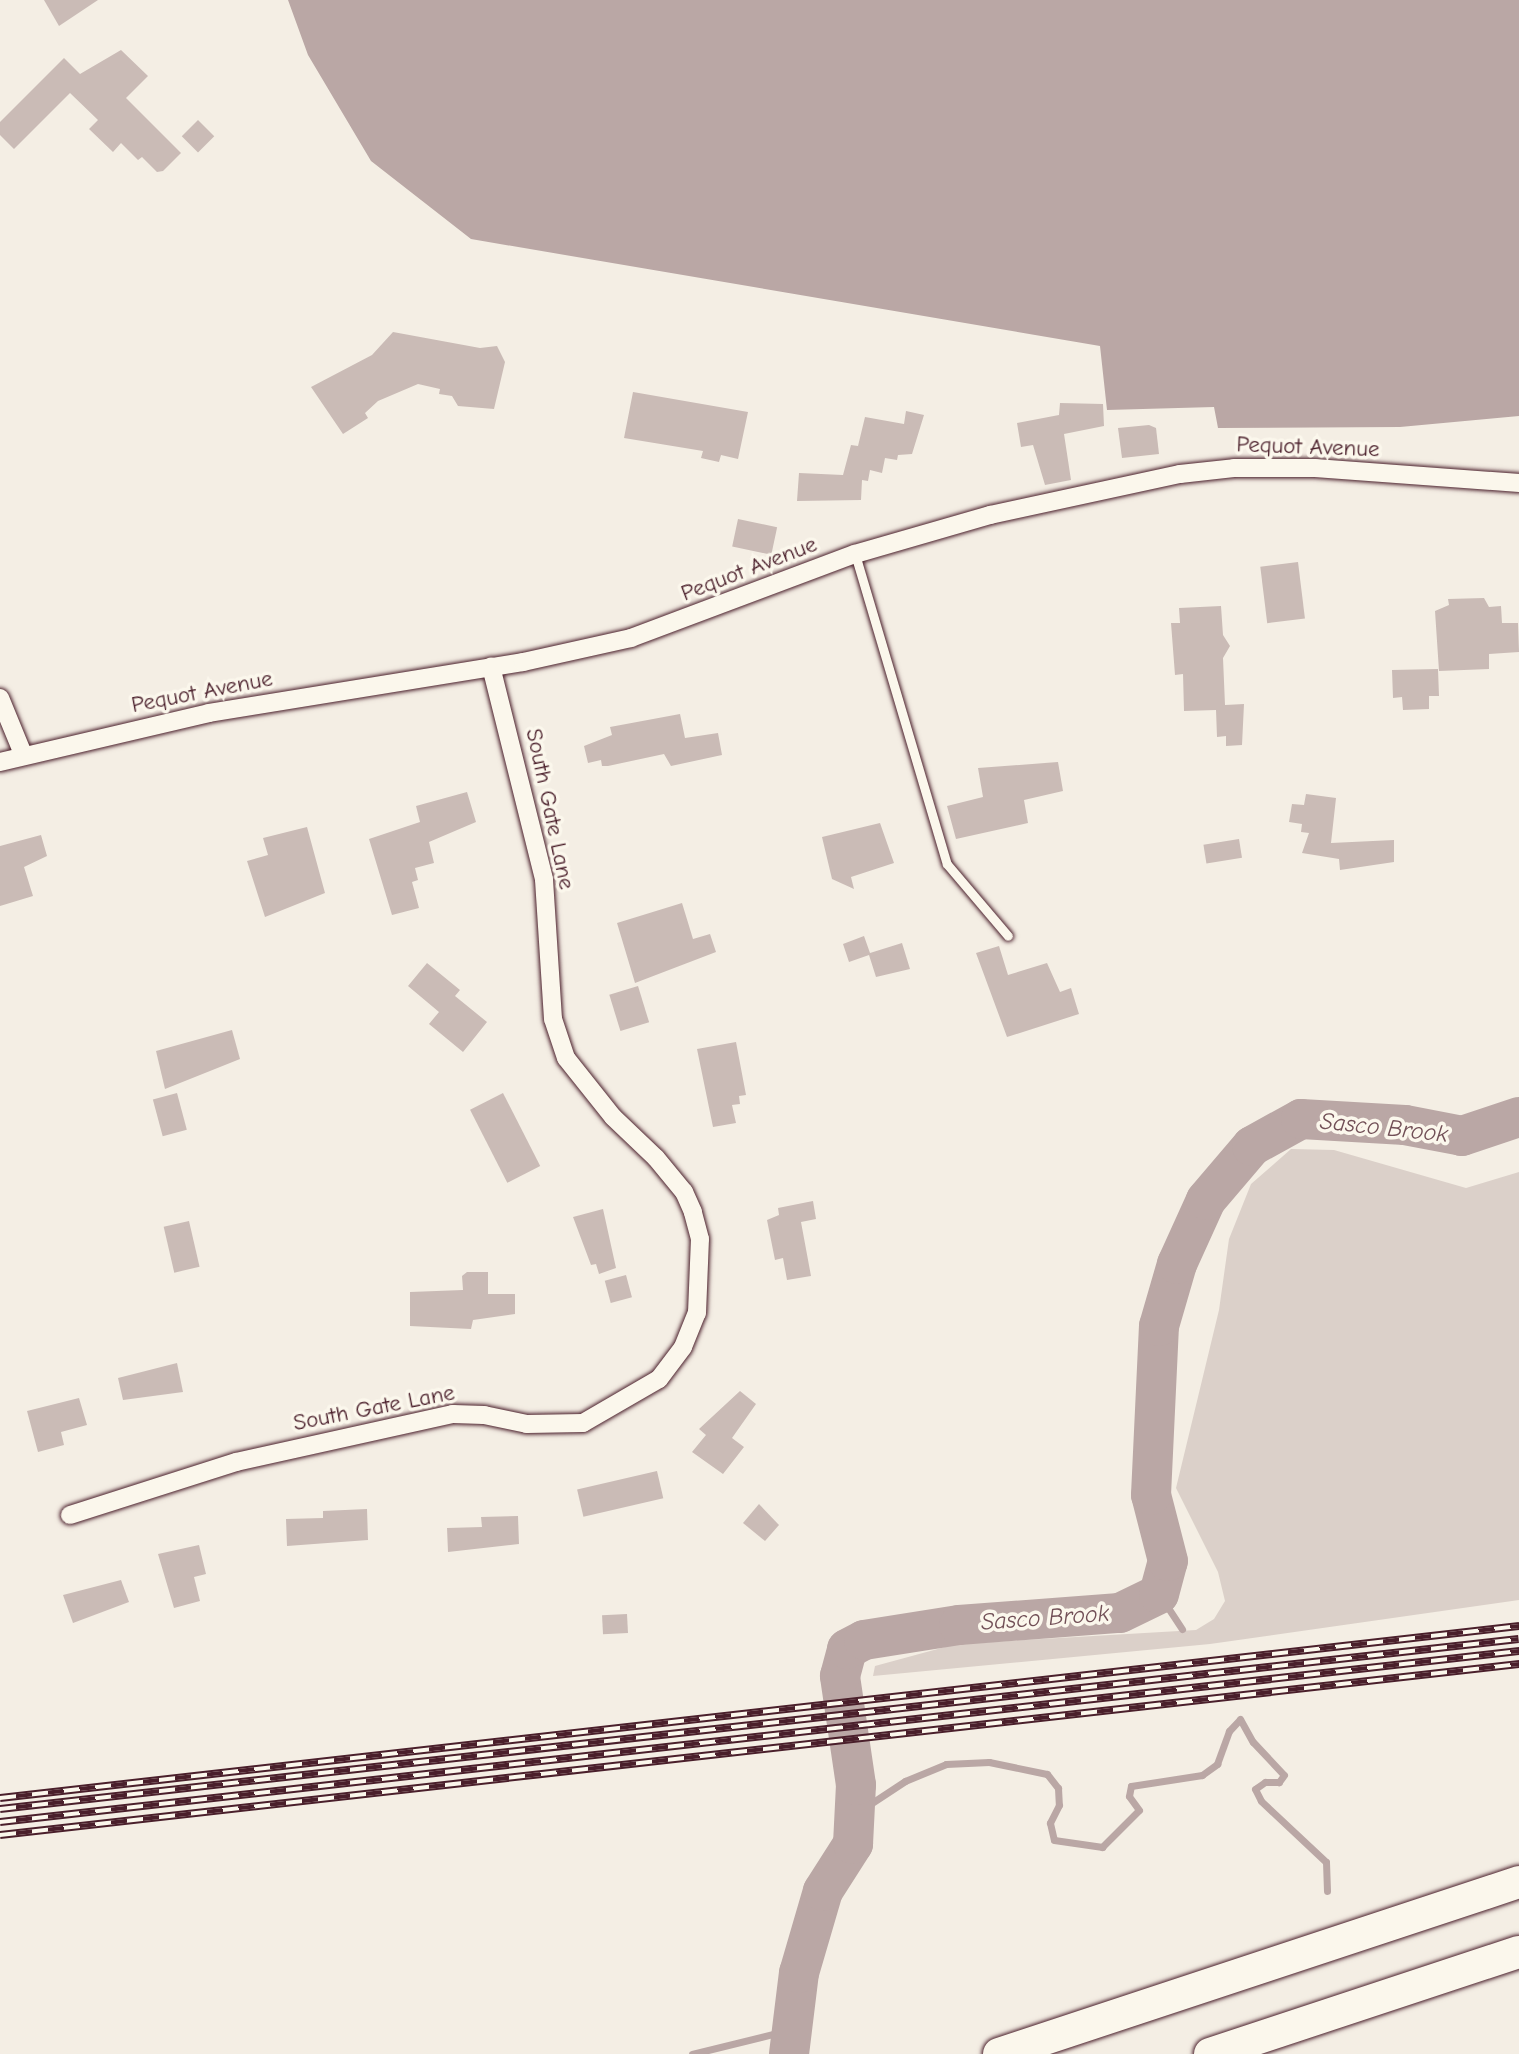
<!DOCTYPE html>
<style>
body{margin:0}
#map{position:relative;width:1519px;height:2054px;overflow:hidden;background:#f4eee4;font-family:"Comic Neue",sans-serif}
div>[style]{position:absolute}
.green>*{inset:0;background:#dbd0c9}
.water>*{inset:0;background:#baa7a5}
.stream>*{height:7px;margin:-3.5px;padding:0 3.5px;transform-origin:3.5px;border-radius:3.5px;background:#baa7a5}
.river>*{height:40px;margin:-20px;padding:0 20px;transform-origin:20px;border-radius:20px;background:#baa7a5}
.building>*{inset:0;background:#cabbb6;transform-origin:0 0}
.roads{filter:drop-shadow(0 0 2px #4a1f2b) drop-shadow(0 0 2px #4a1f2b)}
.service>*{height:9px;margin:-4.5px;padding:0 4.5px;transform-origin:4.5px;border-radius:4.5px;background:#fbf7ec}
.minor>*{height:18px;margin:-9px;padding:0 9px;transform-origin:9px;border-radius:9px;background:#fbf7ec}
.motorway>*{height:32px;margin:-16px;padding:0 16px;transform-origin:16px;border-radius:16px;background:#fbf7ec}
.rail>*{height:8px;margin-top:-4px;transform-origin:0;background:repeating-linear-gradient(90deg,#fbf7ec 0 16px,#4a1f2b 0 32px);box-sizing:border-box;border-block:2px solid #4a1f2b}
span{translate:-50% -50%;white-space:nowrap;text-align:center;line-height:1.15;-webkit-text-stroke:7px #fbf7ec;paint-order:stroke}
.street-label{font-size:23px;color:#4a1f2b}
.water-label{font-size:24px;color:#714f56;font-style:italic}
</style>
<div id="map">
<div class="green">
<div style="clip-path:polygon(1291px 1149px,1334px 1150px,1466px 1188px,1519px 1172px,1519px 1600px,1210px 1644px,873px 1676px,875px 1666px,956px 1644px,1196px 1630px,1214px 1619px,1225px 1601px,1218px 1572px,1176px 1488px,1219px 1310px,1229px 1239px,1251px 1184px)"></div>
</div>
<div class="water">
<div style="clip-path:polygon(288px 0,1519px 0,1519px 416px,1400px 427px,1218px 428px,1214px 407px,1107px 410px,1100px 346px,471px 239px,371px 161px,308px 55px)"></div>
</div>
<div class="stream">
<div style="left:1159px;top:1594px;width:42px;rotate:56.7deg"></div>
<div style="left:855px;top:1814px;width:60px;rotate:-33.4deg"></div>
<div style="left:905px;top:1781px;width:44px;rotate:-22.5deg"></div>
<div style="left:946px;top:1764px;width:43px;rotate:-2.7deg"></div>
<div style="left:989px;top:1762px;width:59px;rotate:11.7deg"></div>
<div style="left:1047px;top:1774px;width:18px;rotate:52deg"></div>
<div style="left:1058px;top:1788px;width:17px;rotate:87deg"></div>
<div style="left:1059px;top:1805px;width:20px;rotate:117deg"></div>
<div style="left:1050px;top:1823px;width:17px;rotate:77deg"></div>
<div style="left:1054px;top:1840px;width:49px;rotate:8.3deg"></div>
<div style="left:1102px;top:1847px;width:52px;rotate:-45deg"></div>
<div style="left:1139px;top:1810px;width:17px;rotate:-126deg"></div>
<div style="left:1129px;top:1796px;width:10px;rotate:-79deg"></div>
<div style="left:1131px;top:1786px;width:72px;rotate:-8.8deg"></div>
<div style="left:1202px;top:1775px;width:19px;rotate:-36deg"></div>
<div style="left:1217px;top:1764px;width:35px;rotate:-70deg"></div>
<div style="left:1229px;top:1731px;width:16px;rotate:-47deg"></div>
<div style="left:1240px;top:1719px;width:26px;rotate:61deg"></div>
<div style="left:1253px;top:1742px;width:45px;rotate:46.8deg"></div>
<div style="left:1284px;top:1775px;width:9px;rotate:126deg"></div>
<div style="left:1279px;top:1782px;width:14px;rotate:180deg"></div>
<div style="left:1265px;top:1782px;width:12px;rotate:145deg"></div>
<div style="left:1255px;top:1789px;width:13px;rotate:63deg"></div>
<div style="left:1261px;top:1801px;width:89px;rotate:43.2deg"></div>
<div style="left:1326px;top:1862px;width:29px;rotate:88deg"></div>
<div style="left:692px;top:2054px;width:100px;rotate:-13.9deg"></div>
</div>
<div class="river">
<div style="left:789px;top:2054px;width:82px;rotate:-83deg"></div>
<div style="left:799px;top:1973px;width:85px;rotate:-73.7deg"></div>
<div style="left:823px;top:1891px;width:56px;rotate:-57.4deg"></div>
<div style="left:853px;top:1844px;width:59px;rotate:-87.1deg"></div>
<div style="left:856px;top:1785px;width:110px;rotate:-98.4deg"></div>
<div style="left:840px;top:1676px;width:28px;rotate:-75deg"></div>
<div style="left:847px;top:1649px;width:19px;rotate:-28deg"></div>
<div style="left:864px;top:1640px;width:96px;rotate:-9deg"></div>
<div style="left:959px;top:1625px;width:161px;rotate:-4.3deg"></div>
<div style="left:1120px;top:1613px;width:43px;rotate:-26deg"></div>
<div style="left:1159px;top:1594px;width:34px;rotate:-75deg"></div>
<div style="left:1168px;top:1561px;width:68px;rotate:-104.4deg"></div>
<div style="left:1151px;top:1495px;width:169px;rotate:-87.3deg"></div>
<div style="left:1159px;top:1326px;width:65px;rotate:-73.8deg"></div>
<div style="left:1177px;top:1264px;width:70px;rotate:-65.6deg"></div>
<div style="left:1206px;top:1200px;width:71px;rotate:-49.6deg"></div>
<div style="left:1252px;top:1146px;width:56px;rotate:-28.9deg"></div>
<div style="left:1301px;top:1119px;width:104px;rotate:3.3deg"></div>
<div style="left:1405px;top:1125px;width:58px;rotate:10.9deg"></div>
<div style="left:1462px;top:1136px;width:60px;rotate:-18.4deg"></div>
</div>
<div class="building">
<div style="clip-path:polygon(44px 0,98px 0,59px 26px)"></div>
<div style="clip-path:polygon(121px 50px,148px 76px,126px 98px,181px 153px,163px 171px,157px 172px,142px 157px,138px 160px,121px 143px,113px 152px,89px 129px,98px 120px,70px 93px,14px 149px,0 135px,0 122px,64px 58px,80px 74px)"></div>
<div style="left:198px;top:120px;width:23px;height:23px;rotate:45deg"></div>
<div style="clip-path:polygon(393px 332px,480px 348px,497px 346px,505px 362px,494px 409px,458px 406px,452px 396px,439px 394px,440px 389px,418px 384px,378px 401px,365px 413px,368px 418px,343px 434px,311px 387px,372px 355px)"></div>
<div style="clip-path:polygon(633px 392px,748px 412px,738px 459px,721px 455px,719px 462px,701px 458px,703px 451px,624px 438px)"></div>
<div style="clip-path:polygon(1060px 403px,1103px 404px,1104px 426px,1064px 434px,1071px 480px,1045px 485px,1033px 445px,1021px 447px,1017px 423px,1059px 415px)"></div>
<div style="clip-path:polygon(906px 411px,924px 415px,912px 454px,898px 455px,897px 460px,885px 458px,882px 473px,870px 470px,868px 481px,862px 480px,861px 500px,797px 501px,799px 473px,843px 475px,851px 445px,858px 446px,865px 417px,904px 424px)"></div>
<div style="clip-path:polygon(1149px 425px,1156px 428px,1159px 454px,1122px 458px,1118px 428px)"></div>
<div style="left:738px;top:519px;width:40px;height:28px;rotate:12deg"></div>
<div style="left:1298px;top:562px;width:57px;height:38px;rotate:83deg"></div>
<div style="clip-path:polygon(1484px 598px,1489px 607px,1501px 606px,1502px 623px,1518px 623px,1519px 652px,1489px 654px,1489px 669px,1439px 671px,1435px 611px,1449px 605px,1448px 599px)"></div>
<div style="clip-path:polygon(1221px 606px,1223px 635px,1230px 646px,1223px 658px,1225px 705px,1244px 704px,1242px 745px,1226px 746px,1226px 736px,1217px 737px,1216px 710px,1184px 711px,1183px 674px,1175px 675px,1171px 623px,1180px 623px,1179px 608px)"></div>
<div style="clip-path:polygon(1438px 669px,1439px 696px,1429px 696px,1429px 709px,1403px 710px,1402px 697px,1393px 698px,1392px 670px)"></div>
<div style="clip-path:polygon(680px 714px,685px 738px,718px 733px,722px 755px,671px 766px,664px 754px,608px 766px,602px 766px,601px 760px,588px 763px,584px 746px,612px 735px,610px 727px)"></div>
<div style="clip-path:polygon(1058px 762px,1063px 791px,1024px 800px,1028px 823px,956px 839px,947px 806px,983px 797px,978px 768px)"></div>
<div style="clip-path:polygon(467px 792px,476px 822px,429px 842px,434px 863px,415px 868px,418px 880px,412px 882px,419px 908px,392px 915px,369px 839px,420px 822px,416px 806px)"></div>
<div style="clip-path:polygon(1306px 794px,1336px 798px,1331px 843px,1394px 840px,1394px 862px,1340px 870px,1339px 859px,1302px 853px,1309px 833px,1301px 832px,1302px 824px,1289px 822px,1292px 804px,1304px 805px)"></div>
<div style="clip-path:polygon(880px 823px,894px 863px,851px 877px,854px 889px,832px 879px,822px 837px)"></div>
<div style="clip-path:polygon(307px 827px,325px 893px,265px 917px,247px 861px,268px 855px,263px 838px)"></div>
<div style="clip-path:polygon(41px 835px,47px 856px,24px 867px,33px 896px,0 906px,0 846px)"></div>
<div style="left:1239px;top:839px;width:19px;height:36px;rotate:81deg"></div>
<div style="clip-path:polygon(682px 903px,693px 939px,710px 934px,716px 952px,635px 983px,617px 923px)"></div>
<div style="clip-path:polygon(864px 936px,870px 953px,902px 943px,910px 969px,876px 977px,869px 955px,849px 962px,843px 944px)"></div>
<div style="clip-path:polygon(999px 946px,1008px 975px,1047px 963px,1060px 992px,1071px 988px,1079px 1014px,1007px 1037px,976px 953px)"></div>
<div style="clip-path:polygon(427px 963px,460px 990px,455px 996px,487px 1022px,463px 1052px,429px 1024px,439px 1012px,408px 986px)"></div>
<div style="left:638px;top:986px;width:38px;height:30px;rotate:73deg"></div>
<div style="clip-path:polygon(232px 1030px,240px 1059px,165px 1089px,156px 1051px)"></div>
<div style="clip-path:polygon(736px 1042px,746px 1095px,739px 1096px,740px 1104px,732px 1105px,736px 1123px,713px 1127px,697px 1049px)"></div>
<div style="left:177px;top:1093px;width:38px;height:25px;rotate:75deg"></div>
<div style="left:503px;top:1093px;width:82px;height:37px;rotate:63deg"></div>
<div style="clip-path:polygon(813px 1201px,816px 1219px,801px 1222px,811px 1276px,787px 1280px,783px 1258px,775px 1260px,767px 1220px,779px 1215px,778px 1208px)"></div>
<div style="clip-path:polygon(603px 1209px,616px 1268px,599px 1274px,596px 1264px,591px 1265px,573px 1217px)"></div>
<div style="left:189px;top:1221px;width:47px;height:26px;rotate:77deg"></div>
<div style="clip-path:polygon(467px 1272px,488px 1272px,488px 1294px,515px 1294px,515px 1314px,473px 1320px,471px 1329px,410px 1326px,410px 1292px,463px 1290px,462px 1276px)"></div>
<div style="left:626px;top:1275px;width:23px;height:22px;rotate:75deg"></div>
<div style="clip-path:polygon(177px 1363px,183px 1392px,123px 1400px,118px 1378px)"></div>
<div style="clip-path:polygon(740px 1391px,756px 1404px,732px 1438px,744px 1447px,723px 1474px,692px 1452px,706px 1435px,699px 1429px)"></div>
<div style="clip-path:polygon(79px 1398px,87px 1425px,61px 1432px,64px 1445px,38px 1452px,27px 1411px)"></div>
<div style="left:657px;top:1471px;width:28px;height:82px;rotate:77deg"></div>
<div style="clip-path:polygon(759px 1504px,779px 1525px,765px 1541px,743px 1523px)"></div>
<div style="clip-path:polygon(367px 1509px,368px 1540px,287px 1546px,286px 1519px,323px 1518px,323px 1511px)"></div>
<div style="clip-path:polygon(518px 1516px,519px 1544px,448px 1552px,447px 1528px,482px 1527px,481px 1517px)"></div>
<div style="clip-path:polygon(199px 1545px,206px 1574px,194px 1577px,200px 1601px,174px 1608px,158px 1554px)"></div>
<div style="clip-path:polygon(121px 1580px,129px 1602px,73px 1623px,63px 1595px)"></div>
<div style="left:627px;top:1614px;width:19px;height:25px;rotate:87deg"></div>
</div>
<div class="roads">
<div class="service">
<div style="left:855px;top:554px;width:323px;rotate:73.5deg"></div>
<div style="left:947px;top:864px;width:94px;rotate:49.7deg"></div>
</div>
<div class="minor">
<div style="left:0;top:698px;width:61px;rotate:67.7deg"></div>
<div style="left:0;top:762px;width:215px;rotate:-13.2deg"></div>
<div style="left:209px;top:713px;width:318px;rotate:-9.2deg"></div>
<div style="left:523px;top:662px;width:111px;rotate:-12.5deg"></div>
<div style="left:631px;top:638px;width:239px;rotate:-20.6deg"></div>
<div style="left:855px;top:554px;width:141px;rotate:-16.1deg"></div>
<div style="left:990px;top:515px;width:194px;rotate:-12.2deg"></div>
<div style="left:1180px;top:474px;width:54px;rotate:-6.3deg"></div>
<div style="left:1234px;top:468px;width:81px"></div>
<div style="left:1315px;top:468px;width:205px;rotate:4.2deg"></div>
<div style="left:70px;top:1515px;width:174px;rotate:-17.7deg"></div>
<div style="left:236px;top:1462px;width:222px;rotate:-12.5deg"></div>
<div style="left:453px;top:1414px;width:31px;rotate:2deg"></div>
<div style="left:484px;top:1415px;width:44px;rotate:11.8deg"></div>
<div style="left:527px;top:1424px;width:56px;rotate:-1deg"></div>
<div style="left:583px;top:1423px;width:88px;rotate:-30.1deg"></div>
<div style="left:659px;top:1379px;width:40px;rotate:-53deg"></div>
<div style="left:683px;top:1347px;width:37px;rotate:-68deg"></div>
<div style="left:697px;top:1313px;width:74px;rotate:-87.7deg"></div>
<div style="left:700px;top:1239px;width:28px;rotate:-105deg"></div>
<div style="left:693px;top:1212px;width:22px;rotate:-114deg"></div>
<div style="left:684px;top:1192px;width:44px;rotate:-129.5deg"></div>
<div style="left:656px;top:1158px;width:59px;rotate:-136.4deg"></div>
<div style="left:613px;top:1117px;width:75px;rotate:-128.5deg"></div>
<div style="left:566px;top:1058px;width:41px;rotate:-108.4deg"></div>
<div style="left:553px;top:1019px;width:140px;rotate:-93.7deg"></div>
<div style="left:544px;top:879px;width:219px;rotate:-104deg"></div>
</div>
<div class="motorway">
<div style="left:999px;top:2054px;width:548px;rotate:-18.3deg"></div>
<div style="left:1210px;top:2054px;width:325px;rotate:-18.3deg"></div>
</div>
</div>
<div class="rail">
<div style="left:0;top:1798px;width:1529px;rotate:-6.46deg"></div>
<div style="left:0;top:1809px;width:1528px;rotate:-6.39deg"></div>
<div style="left:0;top:1822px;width:1529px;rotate:-6.42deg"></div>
<div style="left:0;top:1835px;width:1529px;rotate:-6.42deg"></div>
</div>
<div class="street-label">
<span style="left:1308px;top:447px;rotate:2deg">Pequot Avenue</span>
<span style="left:749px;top:569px;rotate:-21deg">Pequot Avenue</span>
<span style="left:202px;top:692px;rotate:-11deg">Pequot Avenue</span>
<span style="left:550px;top:809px;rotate:78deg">South Gate Lane</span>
<span style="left:374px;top:1408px;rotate:-11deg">South Gate Lane</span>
</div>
<div class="water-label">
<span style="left:1384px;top:1128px;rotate:6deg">Sasco Brook</span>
<span style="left:1045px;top:1618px;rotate:-4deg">Sasco Brook</span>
</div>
</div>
